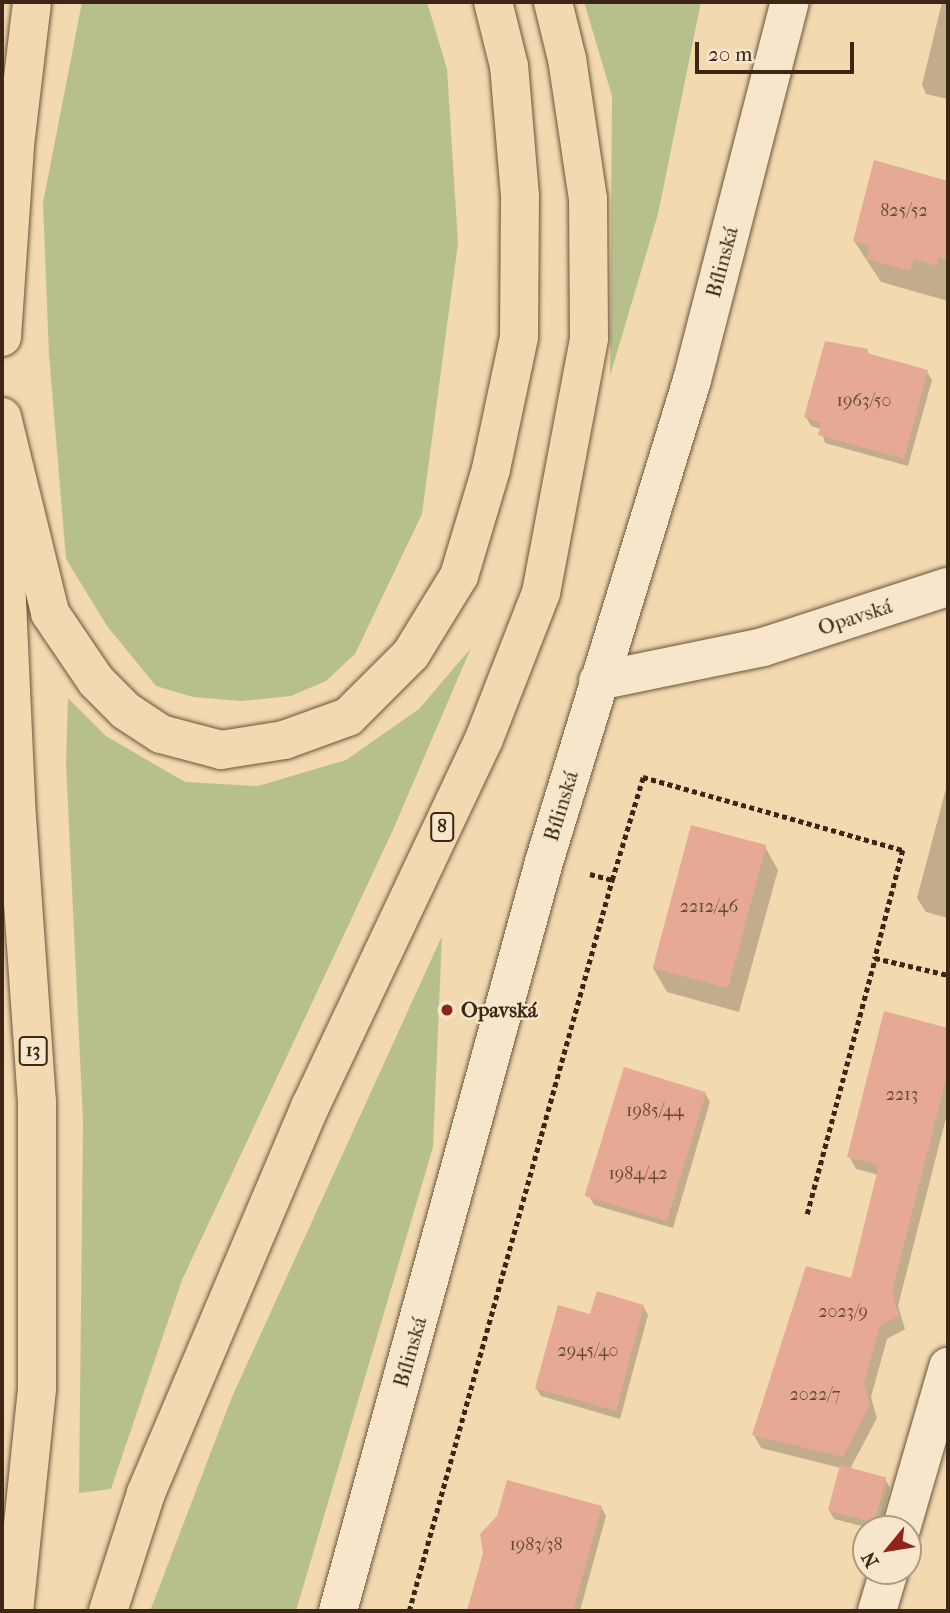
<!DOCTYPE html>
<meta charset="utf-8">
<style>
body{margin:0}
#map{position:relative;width:950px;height:1613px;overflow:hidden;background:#f2d9af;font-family:"IM FELL French Canon",serif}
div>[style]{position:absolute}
.green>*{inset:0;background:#b7c08d}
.shadow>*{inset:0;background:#0003}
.building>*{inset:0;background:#e6aa94;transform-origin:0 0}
.path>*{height:4.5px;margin-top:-2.25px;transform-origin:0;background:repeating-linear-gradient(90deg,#3c2717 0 5px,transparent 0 8.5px)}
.roads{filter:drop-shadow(0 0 2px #6a543d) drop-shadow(0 0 2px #6a543d)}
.street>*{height:38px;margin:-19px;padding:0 19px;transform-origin:19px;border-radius:19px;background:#f7e6cb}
.highway>*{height:38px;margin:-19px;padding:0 19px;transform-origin:19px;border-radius:19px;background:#f2d9af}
.dots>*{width:19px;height:19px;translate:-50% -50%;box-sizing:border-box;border:4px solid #f7e6cb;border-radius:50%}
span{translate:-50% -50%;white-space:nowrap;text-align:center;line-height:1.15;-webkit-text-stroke:5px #f7e6cb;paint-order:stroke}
.number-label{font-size:18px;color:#664836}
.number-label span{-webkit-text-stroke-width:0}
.shield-label span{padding:2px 5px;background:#f7e6cb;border:2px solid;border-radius:5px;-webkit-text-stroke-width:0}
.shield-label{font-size:19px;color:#3c2717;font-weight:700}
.street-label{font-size:21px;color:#3c2717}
.poi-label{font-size:21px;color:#3c2717;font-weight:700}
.left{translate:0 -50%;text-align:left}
.frame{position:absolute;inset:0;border:4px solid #3c2717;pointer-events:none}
.north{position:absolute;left:852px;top:1515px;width:70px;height:70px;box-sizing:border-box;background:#f7e6cb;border:2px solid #ac9a83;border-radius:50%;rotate:240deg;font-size:19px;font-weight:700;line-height:28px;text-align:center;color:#3c2717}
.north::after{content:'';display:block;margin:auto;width:24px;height:32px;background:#8f2418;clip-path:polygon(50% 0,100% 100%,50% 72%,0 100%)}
.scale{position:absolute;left:695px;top:42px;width:159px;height:32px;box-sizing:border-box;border:4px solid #3c2717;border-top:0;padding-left:9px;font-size:21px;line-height:24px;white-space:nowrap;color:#3c2717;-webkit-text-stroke:5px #f7e6cb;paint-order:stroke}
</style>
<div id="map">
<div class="green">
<div style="clip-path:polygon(82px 2px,427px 2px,447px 69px,458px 243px,422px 514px,355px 654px,326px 681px,291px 696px,242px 701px,193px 697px,156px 686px,107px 626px,66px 559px,49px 355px,43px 203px)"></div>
<div style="clip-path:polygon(584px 2px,701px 2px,658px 214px,610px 376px,612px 96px)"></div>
<div style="clip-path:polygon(471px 648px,393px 830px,182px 1280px,111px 1489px,79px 1493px,83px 1121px,66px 763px,68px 698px,106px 736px,185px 782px,258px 786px,346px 760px,419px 709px)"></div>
<div style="clip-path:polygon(442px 936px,433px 1147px,296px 1611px,150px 1611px,232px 1397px)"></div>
</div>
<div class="shadow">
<div style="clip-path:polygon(942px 2px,948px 3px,948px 99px,926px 94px,922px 85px)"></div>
<div style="clip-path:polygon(876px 163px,948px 183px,948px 301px,881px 282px,854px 241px)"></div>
<div style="clip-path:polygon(867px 351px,870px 355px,927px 372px,932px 380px,908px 466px,825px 443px,821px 429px,811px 426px,806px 417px)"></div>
<div style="clip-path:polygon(948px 781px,948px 918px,926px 912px,917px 898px)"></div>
<div style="clip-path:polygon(765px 847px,778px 870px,739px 1012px,667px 992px,653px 968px)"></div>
<div style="clip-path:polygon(885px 1013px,948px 1030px,948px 1110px,898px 1306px,905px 1329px,887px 1339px,871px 1397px,877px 1418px,850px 1469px,885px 1479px,890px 1488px,879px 1529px,873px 1529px,834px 1519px,829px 1510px,841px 1468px,761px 1448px,754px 1435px,852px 1280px,879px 1175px,856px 1169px,849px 1156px)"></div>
<div style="clip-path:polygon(705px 1093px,710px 1102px,673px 1228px,594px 1205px,589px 1196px)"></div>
<div style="clip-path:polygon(643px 1306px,648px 1315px,620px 1419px,541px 1396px,536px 1388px,592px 1316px)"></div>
<div style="clip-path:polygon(601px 1507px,606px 1516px,580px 1611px,467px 1611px,485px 1553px)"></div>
</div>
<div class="building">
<div style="clip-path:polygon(874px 160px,948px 181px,948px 261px,939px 257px,937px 266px,914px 259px,910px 271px,866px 259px,870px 246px,853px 241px)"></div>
<div style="clip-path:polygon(825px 341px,868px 349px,867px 353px,928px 370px,904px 459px,818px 435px,821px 423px,804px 417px)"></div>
<div style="left:691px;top:825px;width:78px;height:148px;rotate:15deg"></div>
<div style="clip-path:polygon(884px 1011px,948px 1028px,948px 1071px,892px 1292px,899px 1316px,880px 1326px,864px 1383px,870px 1404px,843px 1457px,752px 1435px,806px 1266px,851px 1278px,879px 1165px,847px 1157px)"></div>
<div style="left:624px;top:1067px;width:86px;height:135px;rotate:17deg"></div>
<div style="clip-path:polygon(597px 1291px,644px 1305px,616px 1411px,535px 1388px,558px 1305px,590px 1314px)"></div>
<div style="left:840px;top:1465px;width:48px;height:47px;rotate:15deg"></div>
<div style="clip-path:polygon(507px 1480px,602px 1506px,573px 1611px,467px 1611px,483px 1553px,480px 1534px,497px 1516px)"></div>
</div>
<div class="path">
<div style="left:590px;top:874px;width:23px;rotate:15deg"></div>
<div style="left:612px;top:880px;width:108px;rotate:-73.2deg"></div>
<div style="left:643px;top:777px;width:270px;rotate:15.7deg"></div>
<div style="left:903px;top:850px;width:112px;rotate:104.5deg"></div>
<div style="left:875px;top:958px;width:75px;rotate:13.1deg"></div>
<div style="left:807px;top:1214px;width:265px;rotate:-75.1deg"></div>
<div style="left:409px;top:1611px;width:759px;rotate:-74.48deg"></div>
</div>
<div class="roads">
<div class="street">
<div style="left:598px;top:681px;width:168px;rotate:-11.6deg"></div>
<div style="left:763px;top:647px;width:194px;rotate:-18deg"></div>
<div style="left:901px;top:1529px;width:169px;rotate:-73.8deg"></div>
<div style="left:338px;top:1611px;width:777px;rotate:-74.62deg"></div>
<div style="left:544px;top:862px;width:504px;rotate:-72.93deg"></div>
<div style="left:692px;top:380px;width:390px;rotate:-75.5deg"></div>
<div style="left:877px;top:1611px;width:42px;rotate:-73.3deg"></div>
</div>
<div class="highway">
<div style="left:2px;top:337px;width:192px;rotate:-86.1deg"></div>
<div style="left:15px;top:145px;width:144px;rotate:-83.2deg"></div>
<div style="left:2px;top:417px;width:202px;rotate:76.2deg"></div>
<div style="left:50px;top:613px;width:82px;rotate:55.9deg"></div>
<div style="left:96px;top:681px;width:42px;rotate:45deg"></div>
<div style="left:126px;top:711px;width:42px;rotate:33.3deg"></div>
<div style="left:161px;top:734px;width:62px;rotate:14.9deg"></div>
<div style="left:221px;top:750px;width:64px;rotate:-9deg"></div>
<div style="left:284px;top:740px;width:68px;rotate:-19.8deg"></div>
<div style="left:348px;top:717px;width:89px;rotate:-45deg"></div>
<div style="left:411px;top:654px;width:92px;rotate:-58.4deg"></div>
<div style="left:459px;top:576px;width:112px;rotate:-73.3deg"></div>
<div style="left:491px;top:469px;width:135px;rotate:-78deg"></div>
<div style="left:519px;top:337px;width:141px;rotate:-89.6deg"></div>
<div style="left:520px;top:196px;width:130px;rotate:-94.8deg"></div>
<div style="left:509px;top:66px;width:66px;rotate:-104deg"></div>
<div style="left:2px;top:491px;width:326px;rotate:87.4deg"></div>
<div style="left:17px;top:817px;width:285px;rotate:86deg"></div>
<div style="left:37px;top:1101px;width:288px;rotate:90deg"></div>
<div style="left:37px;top:1389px;width:223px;rotate:95.9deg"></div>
<div style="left:108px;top:1611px;width:124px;rotate:-72.1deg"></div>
<div style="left:146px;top:1493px;width:419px;rotate:-67deg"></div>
<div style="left:310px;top:1107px;width:407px;rotate:-64.7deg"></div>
<div style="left:484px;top:739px;width:157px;rotate:-68.7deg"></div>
<div style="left:541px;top:593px;width:259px;rotate:-79.3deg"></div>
<div style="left:589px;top:338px;width:139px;rotate:-90.4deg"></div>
<div style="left:588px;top:199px;width:142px;rotate:-98.5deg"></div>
<div style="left:567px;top:59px;width:59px;rotate:-103.8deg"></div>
</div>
</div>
<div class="dots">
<div style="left:447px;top:1010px;background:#8f2418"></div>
</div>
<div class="number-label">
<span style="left:904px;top:211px">825/52</span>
<span style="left:864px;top:401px">1963/50</span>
<span style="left:709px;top:907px">2212/46</span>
<span style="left:902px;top:1095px">2213</span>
<span style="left:655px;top:1111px">1985/44</span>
<span style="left:638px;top:1174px">1984/42</span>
<span style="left:843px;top:1312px">2023/9</span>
<span style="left:588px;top:1351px">2945/40</span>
<span style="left:815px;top:1395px">2022/7</span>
<span style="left:536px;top:1545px">1983/38</span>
</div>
<div class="shield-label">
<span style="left:442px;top:827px">8</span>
<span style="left:33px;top:1051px">13</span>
</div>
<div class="street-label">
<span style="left:722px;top:262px;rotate:-75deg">Bílinská</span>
<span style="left:855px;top:617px;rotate:-18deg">Opavská</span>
<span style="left:561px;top:806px;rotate:-73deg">Bílinská</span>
<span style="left:410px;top:1352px;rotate:-74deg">Bílinská</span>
</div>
<div class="poi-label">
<span class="left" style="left:461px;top:1010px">Opavská</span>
</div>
<div class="frame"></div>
<div class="north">N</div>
<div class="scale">20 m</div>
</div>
